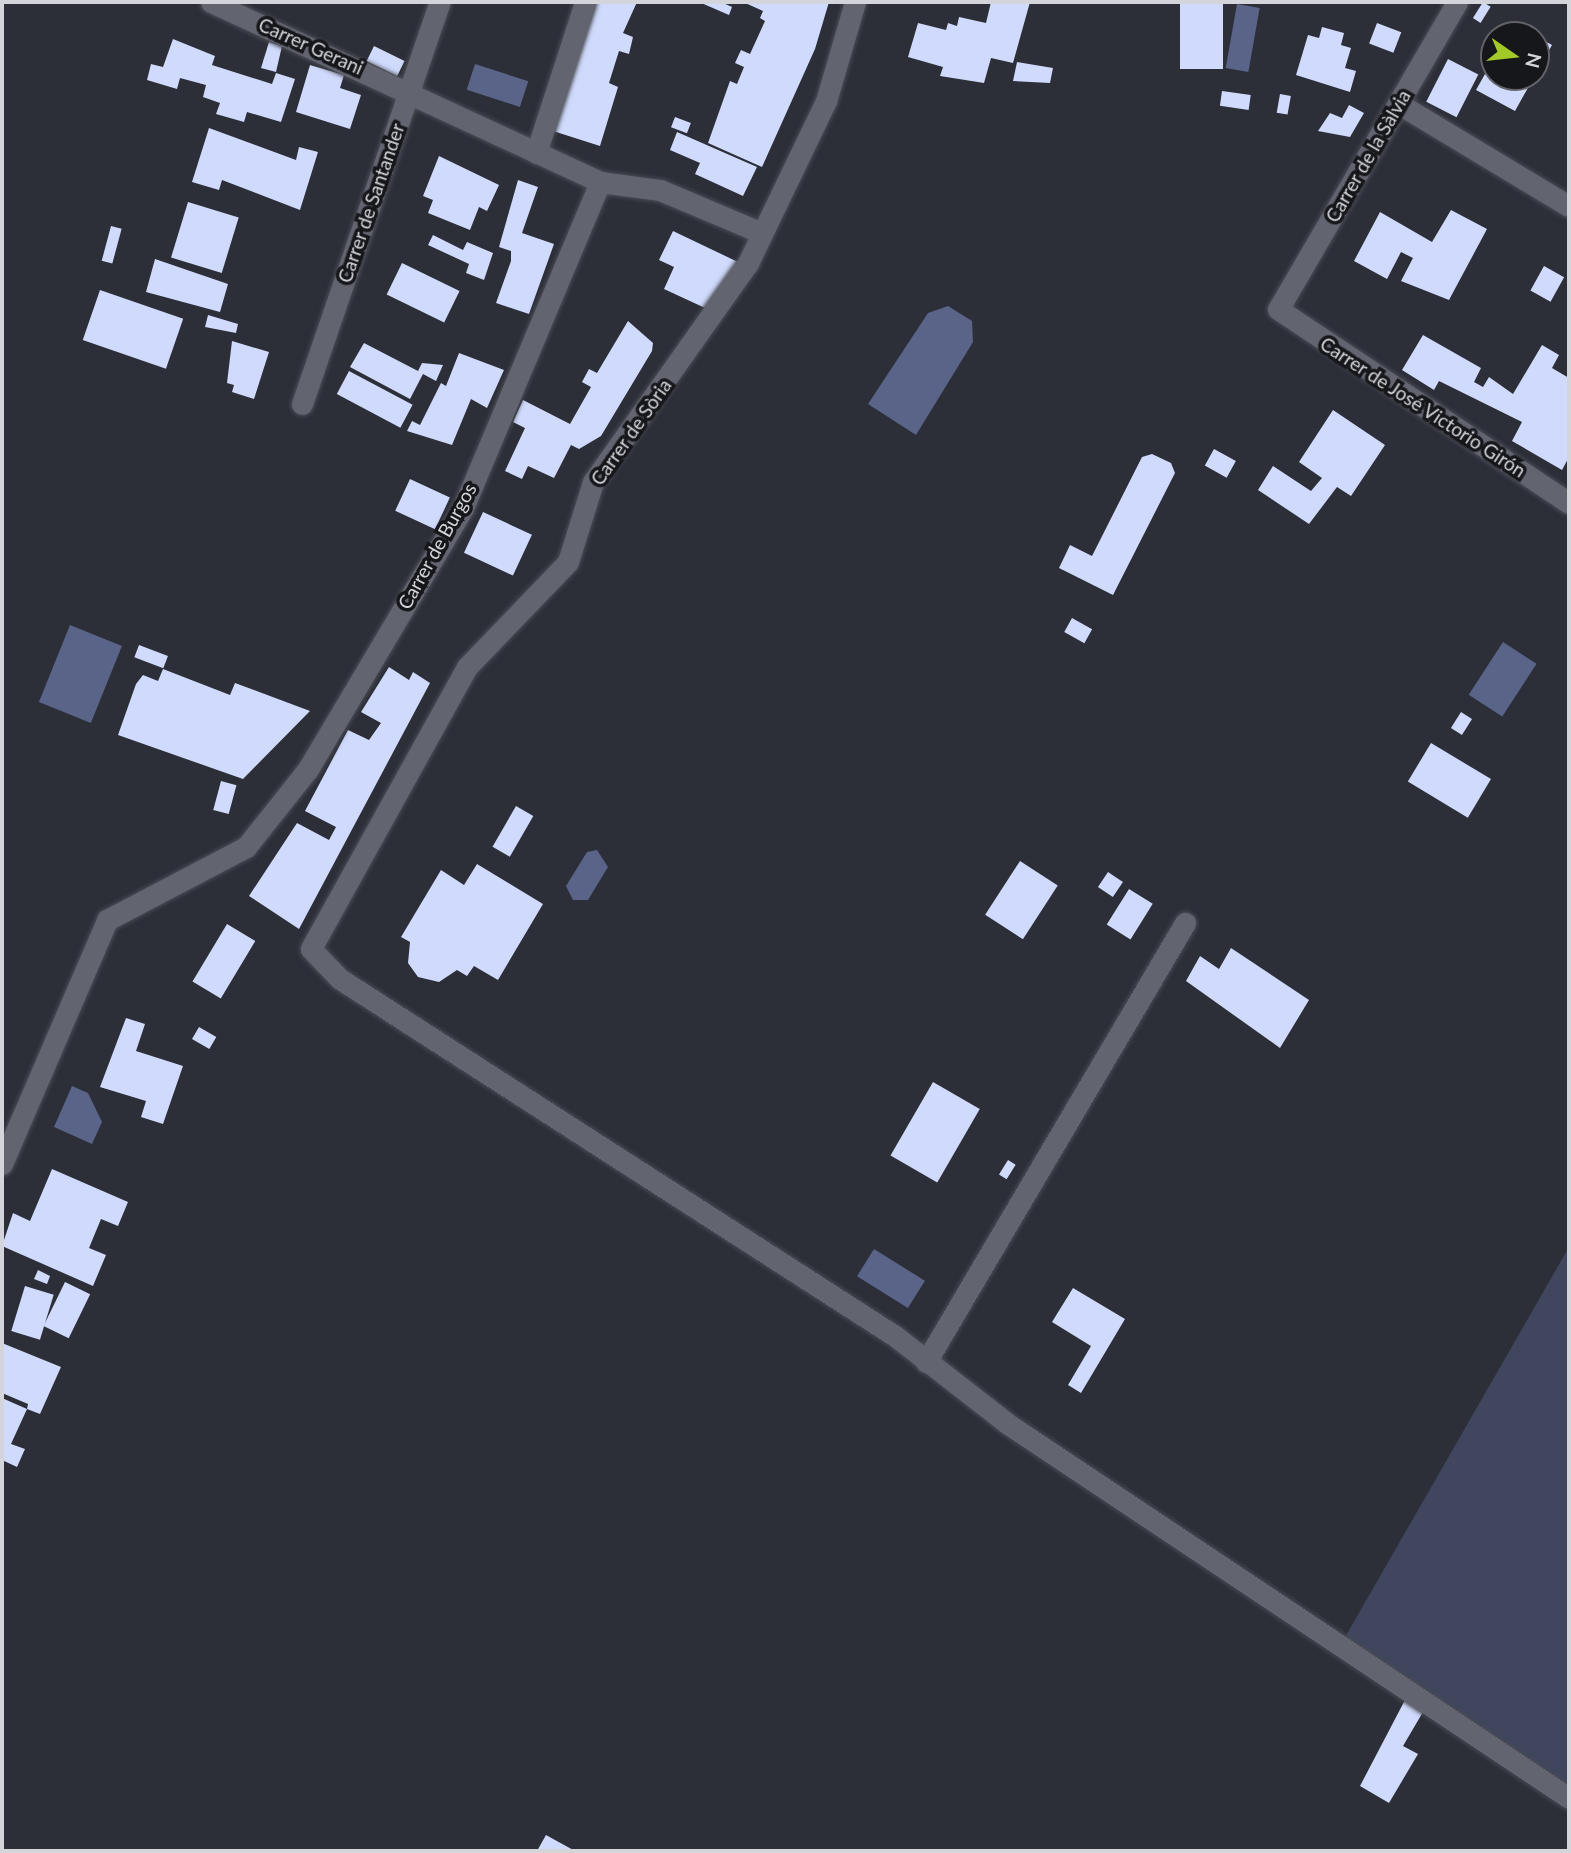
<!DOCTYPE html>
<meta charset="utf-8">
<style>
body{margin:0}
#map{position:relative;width:1571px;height:1853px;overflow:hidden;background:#2c2f38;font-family:Lato,sans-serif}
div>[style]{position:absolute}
.green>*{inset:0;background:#40465e}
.water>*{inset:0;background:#5a6489;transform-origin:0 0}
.building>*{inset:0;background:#d0dafc;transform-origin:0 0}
.roads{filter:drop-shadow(0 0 2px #4a4c54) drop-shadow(0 0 2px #4a4c54)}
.minor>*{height:21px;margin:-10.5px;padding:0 10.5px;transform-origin:10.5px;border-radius:10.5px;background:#626570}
span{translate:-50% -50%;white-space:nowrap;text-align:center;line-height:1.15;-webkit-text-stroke:7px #16171b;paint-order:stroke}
.street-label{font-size:19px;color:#d3d5db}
.frame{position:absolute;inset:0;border:4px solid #d3d5db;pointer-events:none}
.north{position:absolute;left:1480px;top:21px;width:70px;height:70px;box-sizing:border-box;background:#16171b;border:2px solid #626368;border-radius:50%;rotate:104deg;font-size:19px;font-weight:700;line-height:28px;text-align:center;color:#d3d5db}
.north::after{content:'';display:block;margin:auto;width:24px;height:32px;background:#a2c928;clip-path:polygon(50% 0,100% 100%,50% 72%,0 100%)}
</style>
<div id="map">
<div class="green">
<div style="clip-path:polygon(1569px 1247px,1569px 1792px,1344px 1639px)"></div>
</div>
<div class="water">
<div style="left:1237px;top:4px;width:23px;height:65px;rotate:10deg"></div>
<div style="left:475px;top:64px;width:56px;height:27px;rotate:18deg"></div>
<div style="clip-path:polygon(948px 306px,972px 321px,973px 342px,916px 435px,868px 404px,928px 313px)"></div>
<div style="left:70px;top:625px;width:56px;height:83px;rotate:22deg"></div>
<div style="left:1503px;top:642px;width:40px;height:63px;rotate:33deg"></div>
<div style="clip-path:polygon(597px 850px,608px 867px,588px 900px,573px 900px,566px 886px,587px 852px)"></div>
<div style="clip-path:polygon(72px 1086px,88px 1093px,102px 1122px,92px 1144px,54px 1127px)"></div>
<div style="left:874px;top:1249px;width:60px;height:32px;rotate:32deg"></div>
</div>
<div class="building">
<div style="clip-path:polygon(594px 2px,637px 2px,623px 33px,633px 37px,629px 54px,619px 51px,609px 83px,618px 87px,600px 146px,553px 131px)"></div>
<div style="clip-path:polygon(699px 2px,721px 2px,732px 7px,729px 15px)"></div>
<div style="clip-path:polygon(743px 2px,829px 2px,815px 49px,762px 167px,708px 143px,730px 81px,737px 84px,744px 67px,735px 63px,741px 50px,750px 54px,765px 21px,760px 18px,763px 11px)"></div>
<div style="clip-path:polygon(991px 2px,1030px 2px,1013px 63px,991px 58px,984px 83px,940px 76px,943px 67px,908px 57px,918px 23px,946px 30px,948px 23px,957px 26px,959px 17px,986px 23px)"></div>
<div style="left:1180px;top:2px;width:43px;height:67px"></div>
<div style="left:1483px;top:2px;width:9px;height:19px;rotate:32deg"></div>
<div style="left:1377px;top:23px;width:26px;height:22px;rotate:21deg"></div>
<div style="clip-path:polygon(1514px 23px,1535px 35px,1507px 35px)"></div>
<div style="clip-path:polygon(1322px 27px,1344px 33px,1341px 45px,1351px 48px,1345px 68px,1356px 71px,1350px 92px,1296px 75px,1308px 35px,1319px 38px)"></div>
<div style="clip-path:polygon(1536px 36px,1552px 45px,1536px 73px)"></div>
<div style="clip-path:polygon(173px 39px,215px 56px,212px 65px,272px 84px,276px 73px,295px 79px,281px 122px,247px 112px,244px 122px,216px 114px,220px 103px,203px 97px,206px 85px,180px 78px,177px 89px,147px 80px,151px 64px,163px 67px)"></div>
<div style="clip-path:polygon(269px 42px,282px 46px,276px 72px,261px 68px)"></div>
<div style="left:374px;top:46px;width:34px;height:17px;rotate:26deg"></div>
<div style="clip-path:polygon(1494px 58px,1494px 77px,1534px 77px,1515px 111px,1476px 90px)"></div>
<div style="left:1448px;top:59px;width:34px;height:48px;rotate:27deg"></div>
<div style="clip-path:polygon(1017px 62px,1053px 68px,1050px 83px,1013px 81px)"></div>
<div style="clip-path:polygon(310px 65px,344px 75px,340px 88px,361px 95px,350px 129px,296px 112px)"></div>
<div style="left:1222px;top:91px;width:29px;height:15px;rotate:8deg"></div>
<div style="left:1280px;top:94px;width:11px;height:19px;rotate:10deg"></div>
<div style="clip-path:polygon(1349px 105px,1364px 113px,1350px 137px,1318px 131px,1330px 113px,1342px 118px)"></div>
<div style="left:675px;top:117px;width:17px;height:11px;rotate:21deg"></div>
<div style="clip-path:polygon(209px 128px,296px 160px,299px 147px,318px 152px,300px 210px,222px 180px,219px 190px,192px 182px)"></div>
<div style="clip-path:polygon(677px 132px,757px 167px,743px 196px,695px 174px,700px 163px,670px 150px)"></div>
<div style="clip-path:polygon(439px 156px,499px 185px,487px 211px,479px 207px,470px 230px,428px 213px,433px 200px,423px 196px)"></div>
<div style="clip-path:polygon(518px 180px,538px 187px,522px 233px,554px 244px,529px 314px,496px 303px,511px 261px,511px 251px,499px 247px)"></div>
<div style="left:188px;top:202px;width:53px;height:58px;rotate:17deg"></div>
<div style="clip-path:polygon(1451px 210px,1487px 229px,1449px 300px,1401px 281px,1413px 258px,1401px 252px,1387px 279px,1354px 261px,1380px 212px,1432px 242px)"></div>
<div style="left:111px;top:226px;width:11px;height:36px;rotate:15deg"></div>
<div style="clip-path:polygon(673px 231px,738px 262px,705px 308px,664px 289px,674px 267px,659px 260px)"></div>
<div style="clip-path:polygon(433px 235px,463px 250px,467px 242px,493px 253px,484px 280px,466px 273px,469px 264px,428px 245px)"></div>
<div style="clip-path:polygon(155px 259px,228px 284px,220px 312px,146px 292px)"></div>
<div style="left:402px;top:263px;width:64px;height:35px;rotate:26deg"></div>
<div style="left:1544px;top:266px;width:23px;height:28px;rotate:29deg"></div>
<div style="left:100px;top:290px;width:88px;height:53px;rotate:19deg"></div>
<div style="clip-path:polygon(208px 315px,238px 324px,236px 333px,205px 327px)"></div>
<div style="clip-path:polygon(628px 321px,653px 343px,652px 351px,601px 436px,579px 449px,571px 445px,554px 478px,528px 466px,522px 479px,505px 471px,525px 428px,513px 422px,523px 400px,570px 424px,591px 387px,582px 382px,589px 369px,597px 373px)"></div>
<div style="clip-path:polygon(1423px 335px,1481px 368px,1474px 382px,1483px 387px,1489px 377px,1513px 394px,1542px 345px,1559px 355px,1552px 368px,1569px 378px,1569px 457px,1562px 470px,1512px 441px,1522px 422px,1439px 381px,1434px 390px,1402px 370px)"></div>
<div style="clip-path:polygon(232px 341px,269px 352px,254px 399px,232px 392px,234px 385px,227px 383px)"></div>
<div style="clip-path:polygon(364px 343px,418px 371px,422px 363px,443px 365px,436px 381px,423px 374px,410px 399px,350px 367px)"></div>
<div style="clip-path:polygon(459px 353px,504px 370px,487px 408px,471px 399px,452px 445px,407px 431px,412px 421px,420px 425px,441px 383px,446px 386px)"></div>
<div style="left:349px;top:371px;width:72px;height:26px;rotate:28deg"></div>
<div style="clip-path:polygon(1333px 410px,1385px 445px,1351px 496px,1337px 487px,1309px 524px,1258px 490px,1273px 466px,1311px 491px,1322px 478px,1299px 462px)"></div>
<div style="left:1214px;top:449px;width:25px;height:19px;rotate:29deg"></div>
<div style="clip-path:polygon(1152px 454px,1171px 463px,1175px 473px,1113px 595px,1059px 568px,1070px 545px,1092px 556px,1142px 457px)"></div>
<div style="left:410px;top:479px;width:44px;height:35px;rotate:25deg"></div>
<div style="left:483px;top:512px;width:54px;height:45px;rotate:25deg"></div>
<div style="left:1072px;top:618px;width:23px;height:16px;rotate:29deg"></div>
<div style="left:139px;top:645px;width:31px;height:13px;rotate:21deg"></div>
<div style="clip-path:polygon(389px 667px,409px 680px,413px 672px,430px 683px,299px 929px,249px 896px,297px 823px,329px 840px,336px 827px,305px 811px,348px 730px,369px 740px,381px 723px,361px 712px)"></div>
<div style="clip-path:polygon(163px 669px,230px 695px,235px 683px,310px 711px,243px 779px,118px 735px,136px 684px,143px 675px,158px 681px)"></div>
<div style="left:1461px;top:712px;width:13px;height:19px;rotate:32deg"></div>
<div style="left:1431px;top:743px;width:70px;height:45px;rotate:31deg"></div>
<div style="left:221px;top:781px;width:16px;height:30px;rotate:15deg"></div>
<div style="left:516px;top:806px;width:20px;height:47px;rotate:30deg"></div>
<div style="left:1020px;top:861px;width:45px;height:64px;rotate:33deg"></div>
<div style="clip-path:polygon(477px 864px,543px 904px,498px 980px,474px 966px,467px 976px,457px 970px,439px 982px,418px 977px,408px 963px,410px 942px,401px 937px,441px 870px,464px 885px)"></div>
<div style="left:1108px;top:872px;width:18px;height:18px;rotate:34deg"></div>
<div style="left:1129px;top:889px;width:28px;height:42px;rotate:32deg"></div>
<div style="left:227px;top:924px;width:33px;height:67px;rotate:31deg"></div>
<div style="clip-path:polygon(1231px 948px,1309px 1000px,1280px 1048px,1186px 981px,1200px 956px,1219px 969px)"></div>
<div style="clip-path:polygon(126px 1018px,145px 1024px,136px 1051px,183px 1066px,163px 1124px,141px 1117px,146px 1101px,100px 1087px)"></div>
<div style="left:199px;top:1027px;width:20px;height:14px;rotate:30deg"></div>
<div style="left:933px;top:1082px;width:54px;height:85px;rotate:30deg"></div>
<div style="left:1008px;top:1160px;width:9px;height:17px;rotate:32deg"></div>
<div style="clip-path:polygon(52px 1169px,128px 1202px,118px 1226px,101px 1219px,89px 1248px,106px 1255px,93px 1286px,2px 1246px,13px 1213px,30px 1221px)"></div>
<div style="clip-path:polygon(38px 1270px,50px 1276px,47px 1284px,34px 1279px)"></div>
<div style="left:65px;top:1282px;width:28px;height:49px;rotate:26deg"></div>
<div style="left:25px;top:1286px;width:30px;height:47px;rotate:17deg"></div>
<div style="clip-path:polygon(1073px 1288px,1125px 1319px,1081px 1393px,1068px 1385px,1091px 1346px,1052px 1322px)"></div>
<div style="clip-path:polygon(2px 1343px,61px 1367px,40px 1414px,27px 1409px,11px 1444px,25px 1449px,17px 1467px,2px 1460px,2px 1398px,27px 1409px,28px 1404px,2px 1393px)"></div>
<div style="clip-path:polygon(1405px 1700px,1423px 1712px,1403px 1746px,1418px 1754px,1389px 1803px,1360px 1786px)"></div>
<div style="clip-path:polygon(546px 1835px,575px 1851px,537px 1851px)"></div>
</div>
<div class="roads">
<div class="minor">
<div style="left:211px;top:2px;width:429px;rotate:24.8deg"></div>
<div style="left:600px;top:182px;width:61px;rotate:7.6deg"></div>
<div style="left:660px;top:190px;width:111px;rotate:22.9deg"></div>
<div style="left:855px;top:2px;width:103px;rotate:106.3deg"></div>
<div style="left:826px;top:101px;width:180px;rotate:115.7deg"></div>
<div style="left:748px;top:263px;width:268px;rotate:125.3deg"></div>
<div style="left:593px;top:482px;width:84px;rotate:107.4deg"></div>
<div style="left:568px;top:562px;width:146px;rotate:133.9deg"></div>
<div style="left:467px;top:667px;width:322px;rotate:119deg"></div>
<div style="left:311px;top:949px;width:42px;rotate:46deg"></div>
<div style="left:340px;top:979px;width:660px;rotate:32.75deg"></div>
<div style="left:895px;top:1336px;width:143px;rotate:37.9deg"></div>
<div style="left:1008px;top:1424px;width:674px;rotate:33.69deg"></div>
<div style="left:1457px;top:2px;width:355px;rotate:120.2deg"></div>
<div style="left:1278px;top:309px;width:350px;rotate:33.7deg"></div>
<div style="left:1399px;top:104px;width:198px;rotate:31deg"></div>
<div style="left:536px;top:153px;width:159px;rotate:-72deg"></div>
<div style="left:302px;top:404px;width:425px;rotate:-71.1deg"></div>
<div style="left:2px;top:1164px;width:266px;rotate:-66.7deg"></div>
<div style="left:107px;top:920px;width:157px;rotate:-27.7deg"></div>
<div style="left:246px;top:847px;width:100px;rotate:-51.5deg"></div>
<div style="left:308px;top:769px;width:304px;rotate:-59.3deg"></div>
<div style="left:463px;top:508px;width:354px;rotate:-67.2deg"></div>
<div style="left:926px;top:1362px;width:510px;rotate:-59.46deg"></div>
</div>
</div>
<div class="street-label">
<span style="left:311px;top:46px;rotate:24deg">Carrer Gerani</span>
<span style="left:1368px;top:156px;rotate:-60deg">Carrer de la Sàlvia</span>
<span style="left:371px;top:203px;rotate:-71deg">Carrer de Santander</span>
<span style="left:1423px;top:407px;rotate:33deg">Carrer de José Victorio Girón</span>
<span style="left:631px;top:432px;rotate:-55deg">Carrer de Sòria</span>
<span style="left:437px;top:546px;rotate:-61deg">Carrer de Burgos</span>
</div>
<div class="frame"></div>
<div class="north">N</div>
</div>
